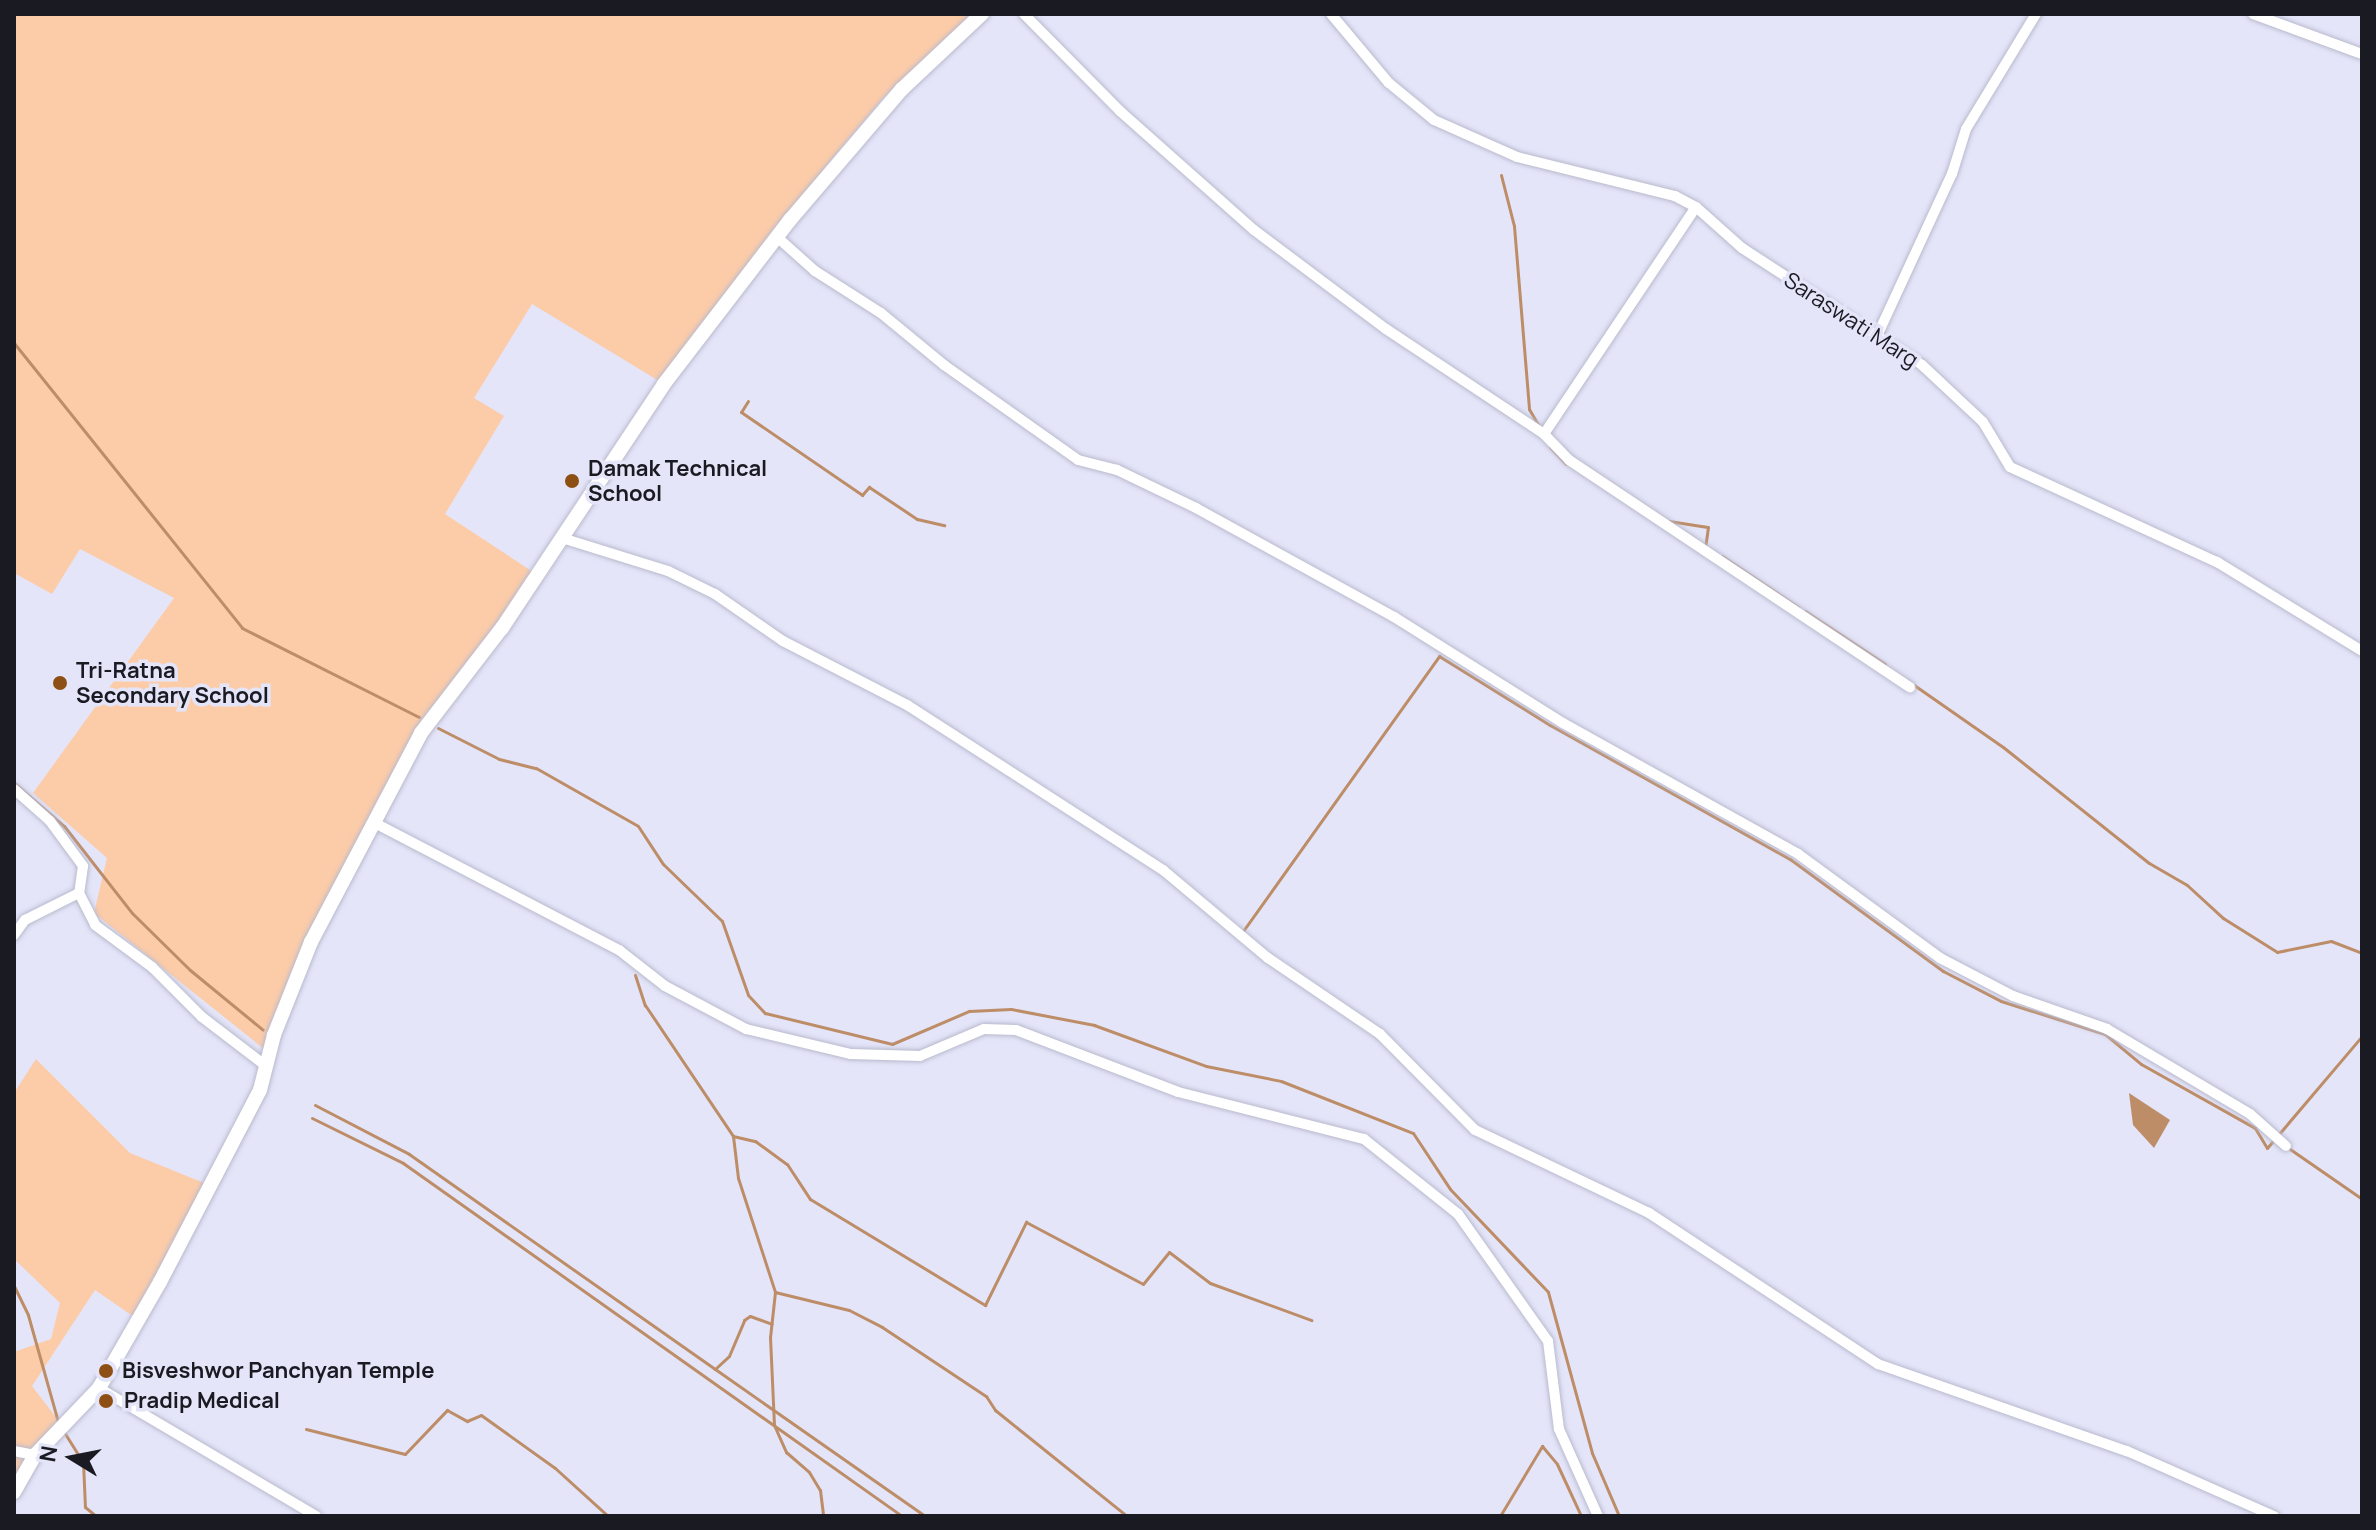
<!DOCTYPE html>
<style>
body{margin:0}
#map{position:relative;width:2376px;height:1530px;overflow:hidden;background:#e4e5f9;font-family:Manrope,sans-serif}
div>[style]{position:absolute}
.green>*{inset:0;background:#fccca9}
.water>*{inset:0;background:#bd8d68}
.stream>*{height:3px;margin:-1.5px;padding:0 1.5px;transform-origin:1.5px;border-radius:1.5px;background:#bd8d68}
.roads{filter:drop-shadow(0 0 2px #b9bacd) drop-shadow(0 0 2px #b9bacd)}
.street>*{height:10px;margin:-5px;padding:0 5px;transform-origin:5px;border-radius:5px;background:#fff}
.secondary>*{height:14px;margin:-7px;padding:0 7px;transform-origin:7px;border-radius:7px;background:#fff}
.dots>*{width:22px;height:22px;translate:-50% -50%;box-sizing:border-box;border:4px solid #e4e5f9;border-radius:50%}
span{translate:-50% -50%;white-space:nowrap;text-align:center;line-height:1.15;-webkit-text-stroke:7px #e4e5f9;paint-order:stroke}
.street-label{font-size:22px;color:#1a1b22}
.poi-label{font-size:22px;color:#1a1b22;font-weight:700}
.left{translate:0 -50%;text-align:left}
.frame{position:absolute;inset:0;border:16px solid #1a1b22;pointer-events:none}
.north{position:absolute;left:32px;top:1418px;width:80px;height:80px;-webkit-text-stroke:6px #e4e5f9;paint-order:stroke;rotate:280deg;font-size:22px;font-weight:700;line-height:32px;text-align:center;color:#1a1b22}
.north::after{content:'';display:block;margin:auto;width:28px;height:36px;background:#1a1b22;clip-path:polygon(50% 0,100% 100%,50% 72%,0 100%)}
</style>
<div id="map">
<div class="green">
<div style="clip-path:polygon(14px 14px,971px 14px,883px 98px,826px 166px,664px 384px,532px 304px,474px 398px,504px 416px,445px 514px,536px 574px,420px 732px,311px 942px,269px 1053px,94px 913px,107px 858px,33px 793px,174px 598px,80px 549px,52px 594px,14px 573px)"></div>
<div style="clip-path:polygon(36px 1059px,130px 1153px,209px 1185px,137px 1319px,95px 1290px,32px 1386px,62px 1425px,14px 1492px,14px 1352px,51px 1339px,60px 1303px,14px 1259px,14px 1093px)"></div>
</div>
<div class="water">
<div style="clip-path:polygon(2129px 1093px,2170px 1120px,2154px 1148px,2133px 1125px)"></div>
</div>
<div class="stream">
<div style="left:1501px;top:175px;width:53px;rotate:75.7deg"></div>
<div style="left:1514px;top:226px;width:184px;rotate:85.3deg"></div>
<div style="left:1529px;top:409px;width:20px;rotate:60deg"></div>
<div style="left:14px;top:343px;width:365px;rotate:51.3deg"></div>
<div style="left:242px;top:628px;width:198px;rotate:26.7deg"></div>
<div style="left:748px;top:401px;width:13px;rotate:122deg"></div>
<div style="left:741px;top:412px;width:147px;rotate:34.4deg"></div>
<div style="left:862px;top:495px;width:11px;rotate:-49deg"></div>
<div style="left:869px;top:487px;width:58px;rotate:33.7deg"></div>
<div style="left:917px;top:519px;width:28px;rotate:13deg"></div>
<div style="left:1550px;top:447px;width:23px;rotate:47deg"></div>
<div style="left:1669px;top:521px;width:39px;rotate:9deg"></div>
<div style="left:1708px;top:527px;width:21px;rotate:98deg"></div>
<div style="left:1722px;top:556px;width:92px;rotate:33.9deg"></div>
<div style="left:1805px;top:611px;width:96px;rotate:33.5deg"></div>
<div style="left:1914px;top:685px;width:108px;rotate:34.9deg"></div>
<div style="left:2003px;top:747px;width:186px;rotate:38.5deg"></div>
<div style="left:2149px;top:863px;width:44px;rotate:30.1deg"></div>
<div style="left:2187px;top:885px;width:49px;rotate:42.5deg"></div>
<div style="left:2223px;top:918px;width:64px;rotate:32.2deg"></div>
<div style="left:2277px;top:952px;width:55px;rotate:-11.5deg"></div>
<div style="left:2331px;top:941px;width:33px;rotate:21deg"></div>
<div style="left:438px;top:728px;width:68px;rotate:26.9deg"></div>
<div style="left:499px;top:759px;width:38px;rotate:14deg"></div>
<div style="left:536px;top:768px;width:117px;rotate:29.6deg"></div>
<div style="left:638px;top:826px;width:45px;rotate:56.7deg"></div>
<div style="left:663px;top:864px;width:82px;rotate:44deg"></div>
<div style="left:722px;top:921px;width:78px;rotate:70.6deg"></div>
<div style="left:748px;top:995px;width:25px;rotate:47deg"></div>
<div style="left:765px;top:1013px;width:131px;rotate:13.7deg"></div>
<div style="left:892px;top:1044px;width:84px;rotate:-23.2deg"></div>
<div style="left:969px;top:1011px;width:42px;rotate:-2.7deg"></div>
<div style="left:1011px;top:1009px;width:85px;rotate:10.9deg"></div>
<div style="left:1094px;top:1025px;width:119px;rotate:20.1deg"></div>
<div style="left:1206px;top:1066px;width:76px;rotate:11.3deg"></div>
<div style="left:1281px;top:1081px;width:142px;rotate:21.5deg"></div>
<div style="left:1413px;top:1133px;width:67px;rotate:56.5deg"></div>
<div style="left:1450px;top:1189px;width:142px;rotate:46.4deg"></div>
<div style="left:1548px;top:1292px;width:167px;rotate:74.7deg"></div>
<div style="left:1592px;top:1453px;width:69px;rotate:66.8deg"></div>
<div style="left:14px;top:783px;width:66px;rotate:40.7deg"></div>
<div style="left:64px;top:826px;width:110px;rotate:52deg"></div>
<div style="left:132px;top:913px;width:81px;rotate:44.5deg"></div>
<div style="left:190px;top:970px;width:94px;rotate:39.4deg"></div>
<div style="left:1243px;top:931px;width:338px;rotate:-54.5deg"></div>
<div style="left:1439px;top:656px;width:131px;rotate:31.9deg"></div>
<div style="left:1550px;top:725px;width:275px;rotate:29.2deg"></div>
<div style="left:1790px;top:859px;width:190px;rotate:36.2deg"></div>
<div style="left:1943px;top:971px;width:65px;rotate:27.3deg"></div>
<div style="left:2001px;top:1001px;width:109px;rotate:17.6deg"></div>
<div style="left:2105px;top:1034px;width:47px;rotate:39.8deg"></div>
<div style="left:2141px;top:1064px;width:131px;rotate:29.3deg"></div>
<div style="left:2255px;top:1128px;width:23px;rotate:59deg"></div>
<div style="left:2267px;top:1148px;width:147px;rotate:-49.7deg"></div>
<div style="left:635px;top:975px;width:32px;rotate:72deg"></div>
<div style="left:645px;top:1005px;width:158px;rotate:56.1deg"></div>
<div style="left:733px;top:1136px;width:42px;rotate:83.2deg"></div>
<div style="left:738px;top:1178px;width:120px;rotate:72deg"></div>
<div style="left:775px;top:1292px;width:45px;rotate:96.3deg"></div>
<div style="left:770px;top:1337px;width:88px;rotate:87.4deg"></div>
<div style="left:774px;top:1425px;width:30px;rotate:66deg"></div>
<div style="left:786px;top:1452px;width:30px;rotate:41deg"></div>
<div style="left:809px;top:1472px;width:21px;rotate:59deg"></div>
<div style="left:820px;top:1490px;width:26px;rotate:83deg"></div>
<div style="left:315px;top:1105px;width:106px;rotate:27.5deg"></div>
<div style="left:409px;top:1154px;width:374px;rotate:35.1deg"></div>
<div style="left:715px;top:1369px;width:19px;rotate:-43deg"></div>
<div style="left:729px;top:1356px;width:39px;rotate:-67deg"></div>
<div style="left:744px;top:1320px;width:7px;rotate:-34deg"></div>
<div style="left:750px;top:1316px;width:23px;rotate:20deg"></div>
<div style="left:312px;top:1118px;width:102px;rotate:26.3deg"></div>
<div style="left:403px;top:1163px;width:611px;rotate:35.28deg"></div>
<div style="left:733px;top:1136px;width:23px;rotate:13deg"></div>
<div style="left:755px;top:1141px;width:39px;rotate:36deg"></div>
<div style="left:787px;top:1164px;width:42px;rotate:56.7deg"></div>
<div style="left:810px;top:1199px;width:205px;rotate:31.2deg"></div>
<div style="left:985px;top:1305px;width:93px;rotate:-63.7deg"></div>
<div style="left:1026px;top:1222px;width:132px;rotate:27.9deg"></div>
<div style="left:1143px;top:1284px;width:41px;rotate:-50.9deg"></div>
<div style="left:1169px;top:1252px;width:51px;rotate:37.1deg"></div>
<div style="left:1210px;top:1283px;width:108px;rotate:20.1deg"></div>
<div style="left:2287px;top:1147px;width:91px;rotate:34.7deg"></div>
<div style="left:14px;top:1286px;width:32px;rotate:64deg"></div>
<div style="left:28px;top:1315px;width:111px;rotate:74.3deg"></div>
<div style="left:775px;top:1292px;width:76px;rotate:13.7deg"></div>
<div style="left:849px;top:1310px;width:37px;rotate:27deg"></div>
<div style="left:882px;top:1327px;width:125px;rotate:33.6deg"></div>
<div style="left:986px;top:1396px;width:17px;rotate:57deg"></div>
<div style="left:995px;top:1410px;width:169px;rotate:38.8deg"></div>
<div style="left:715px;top:1369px;width:256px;rotate:35deg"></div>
<div style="left:306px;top:1429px;width:102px;rotate:14.2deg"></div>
<div style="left:405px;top:1454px;width:61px;rotate:-46.3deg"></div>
<div style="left:447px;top:1410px;width:23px;rotate:29deg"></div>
<div style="left:467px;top:1421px;width:15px;rotate:-23deg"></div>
<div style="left:481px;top:1415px;width:91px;rotate:35.6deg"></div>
<div style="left:555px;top:1468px;width:72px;rotate:42.2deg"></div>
<div style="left:64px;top:1432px;width:36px;rotate:58deg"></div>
<div style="left:83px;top:1462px;width:45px;rotate:87.5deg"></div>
<div style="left:85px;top:1507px;width:14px;rotate:39deg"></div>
<div style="left:1500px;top:1516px;width:82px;rotate:-59deg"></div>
<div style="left:1542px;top:1446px;width:23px;rotate:50deg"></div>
<div style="left:1557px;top:1464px;width:57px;rotate:65.2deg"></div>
</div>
<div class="roads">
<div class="street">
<div style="left:1024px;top:14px;width:136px;rotate:45.3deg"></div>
<div style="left:1120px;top:111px;width:179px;rotate:41.6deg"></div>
<div style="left:1254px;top:230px;width:165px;rotate:36.9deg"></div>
<div style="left:1386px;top:329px;width:190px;rotate:33.6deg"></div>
<div style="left:1544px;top:434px;width:36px;rotate:46deg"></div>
<div style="left:1569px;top:460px;width:410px;rotate:33.7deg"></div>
<div style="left:1331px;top:14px;width:90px;rotate:50deg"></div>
<div style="left:1389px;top:83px;width:58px;rotate:39.4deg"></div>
<div style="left:1434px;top:120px;width:91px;rotate:24deg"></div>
<div style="left:1517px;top:157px;width:163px;rotate:13.9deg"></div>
<div style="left:1675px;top:196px;width:24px;rotate:28deg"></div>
<div style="left:1696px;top:207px;width:62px;rotate:41.7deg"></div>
<div style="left:1742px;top:248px;width:215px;rotate:33deg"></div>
<div style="left:1922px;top:365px;width:83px;rotate:43.1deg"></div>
<div style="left:1983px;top:422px;width:52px;rotate:59deg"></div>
<div style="left:2010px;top:467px;width:228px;rotate:24.7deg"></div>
<div style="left:2217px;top:562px;width:170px;rotate:31.5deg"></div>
<div style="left:2253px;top:14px;width:116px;rotate:20.2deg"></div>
<div style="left:777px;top:237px;width:51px;rotate:41.8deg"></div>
<div style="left:815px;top:271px;width:78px;rotate:32.5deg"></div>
<div style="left:881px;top:313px;width:82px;rotate:39.5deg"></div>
<div style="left:944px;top:365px;width:164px;rotate:35.3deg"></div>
<div style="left:1078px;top:460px;width:40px;rotate:14.4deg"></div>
<div style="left:1117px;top:470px;width:88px;rotate:25.7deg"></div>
<div style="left:1196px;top:508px;width:226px;rotate:28.8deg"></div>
<div style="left:1394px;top:617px;width:199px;rotate:32.1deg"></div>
<div style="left:1563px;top:723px;width:269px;rotate:29.1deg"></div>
<div style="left:1798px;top:854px;width:176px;rotate:36.2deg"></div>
<div style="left:1940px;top:958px;width:82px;rotate:27.5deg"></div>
<div style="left:2013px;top:996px;width:100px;rotate:19.3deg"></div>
<div style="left:2107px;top:1029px;width:166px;rotate:30.7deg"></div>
<div style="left:2250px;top:1114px;width:48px;rotate:41.6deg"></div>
<div style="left:1877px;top:336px;width:179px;rotate:-65.2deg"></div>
<div style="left:1952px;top:174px;width:47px;rotate:-72.7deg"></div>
<div style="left:1966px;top:129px;width:135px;rotate:-58.7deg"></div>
<div style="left:1544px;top:434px;width:273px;rotate:-56.2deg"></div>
<div style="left:562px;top:538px;width:111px;rotate:17.3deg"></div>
<div style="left:668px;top:571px;width:52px;rotate:26.1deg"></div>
<div style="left:715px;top:594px;width:83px;rotate:34.7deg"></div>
<div style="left:783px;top:641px;width:140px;rotate:27.3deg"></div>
<div style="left:907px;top:705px;width:305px;rotate:32.8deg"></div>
<div style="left:1163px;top:870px;width:137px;rotate:40deg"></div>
<div style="left:1268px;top:958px;width:135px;rotate:34.2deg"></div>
<div style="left:1380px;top:1034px;width:135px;rotate:45.3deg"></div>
<div style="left:1475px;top:1130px;width:193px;rotate:25.5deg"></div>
<div style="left:1649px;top:1213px;width:274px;rotate:33.4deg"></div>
<div style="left:1878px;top:1364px;width:264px;rotate:19.3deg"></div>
<div style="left:2127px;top:1451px;width:161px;rotate:23.9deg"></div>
<div style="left:14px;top:789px;width:48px;rotate:41.6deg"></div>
<div style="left:50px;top:821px;width:56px;rotate:53.7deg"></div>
<div style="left:83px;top:866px;width:27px;rotate:98deg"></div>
<div style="left:79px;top:893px;width:36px;rotate:63deg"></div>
<div style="left:95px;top:925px;width:71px;rotate:36.4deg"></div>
<div style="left:152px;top:967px;width:71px;rotate:45deg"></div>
<div style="left:202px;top:1017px;width:81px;rotate:37.4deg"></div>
<div style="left:373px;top:822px;width:277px;rotate:27.5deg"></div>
<div style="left:619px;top:950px;width:58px;rotate:38deg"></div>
<div style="left:665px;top:986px;width:92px;rotate:28deg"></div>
<div style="left:746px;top:1029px;width:108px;rotate:13.4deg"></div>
<div style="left:851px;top:1054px;width:69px;rotate:1.7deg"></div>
<div style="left:920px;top:1056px;width:69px;rotate:-22.9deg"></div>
<div style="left:984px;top:1029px;width:32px;rotate:2deg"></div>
<div style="left:1016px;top:1030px;width:173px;rotate:20.9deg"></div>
<div style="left:1178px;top:1092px;width:192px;rotate:14.2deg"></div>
<div style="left:1364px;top:1139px;width:120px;rotate:38.6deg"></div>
<div style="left:1458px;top:1214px;width:156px;rotate:54.7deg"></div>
<div style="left:1548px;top:1341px;width:89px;rotate:82.9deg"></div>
<div style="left:1559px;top:1429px;width:95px;rotate:65.9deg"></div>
<div style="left:14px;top:935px;width:19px;rotate:-54deg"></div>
<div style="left:25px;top:920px;width:60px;rotate:-26.6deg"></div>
<div style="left:99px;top:1388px;width:252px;rotate:30.5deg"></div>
<div style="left:14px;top:1451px;width:21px;rotate:11deg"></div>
</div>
<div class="secondary">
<div style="left:14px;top:1492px;width:43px;rotate:-60.4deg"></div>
<div style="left:35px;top:1455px;width:93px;rotate:-46.3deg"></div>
<div style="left:99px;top:1388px;width:122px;rotate:-60.1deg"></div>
<div style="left:160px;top:1282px;width:216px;rotate:-62.5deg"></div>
<div style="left:260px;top:1090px;width:57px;rotate:-75.7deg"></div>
<div style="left:274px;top:1035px;width:100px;rotate:-68.3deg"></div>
<div style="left:311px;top:942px;width:236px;rotate:-62.2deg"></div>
<div style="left:421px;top:733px;width:133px;rotate:-52.4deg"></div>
<div style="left:502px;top:628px;width:293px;rotate:-56.4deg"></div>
<div style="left:664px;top:384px;width:207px;rotate:-52.5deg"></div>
<div style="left:790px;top:220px;width:172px;rotate:-49.5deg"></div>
<div style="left:902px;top:89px;width:110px;rotate:-43.2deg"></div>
</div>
</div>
<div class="dots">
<div style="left:572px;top:481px;background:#8e4f15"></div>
<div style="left:60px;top:683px;background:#8e4f15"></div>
<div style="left:106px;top:1371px;background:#8e4f15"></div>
<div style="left:106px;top:1401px;background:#8e4f15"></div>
</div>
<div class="street-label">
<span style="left:1851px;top:320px;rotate:33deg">Saraswati Marg</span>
</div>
<div class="poi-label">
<span class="left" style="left:588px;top:481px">Damak Technical<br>School</span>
<span class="left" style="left:76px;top:683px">Tri-Ratna<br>Secondary School</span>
<span class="left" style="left:122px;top:1371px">Bisveshwor Panchyan Temple</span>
<span class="left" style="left:124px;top:1401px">Pradip Medical</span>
</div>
<div class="frame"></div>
<div class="north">N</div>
</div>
